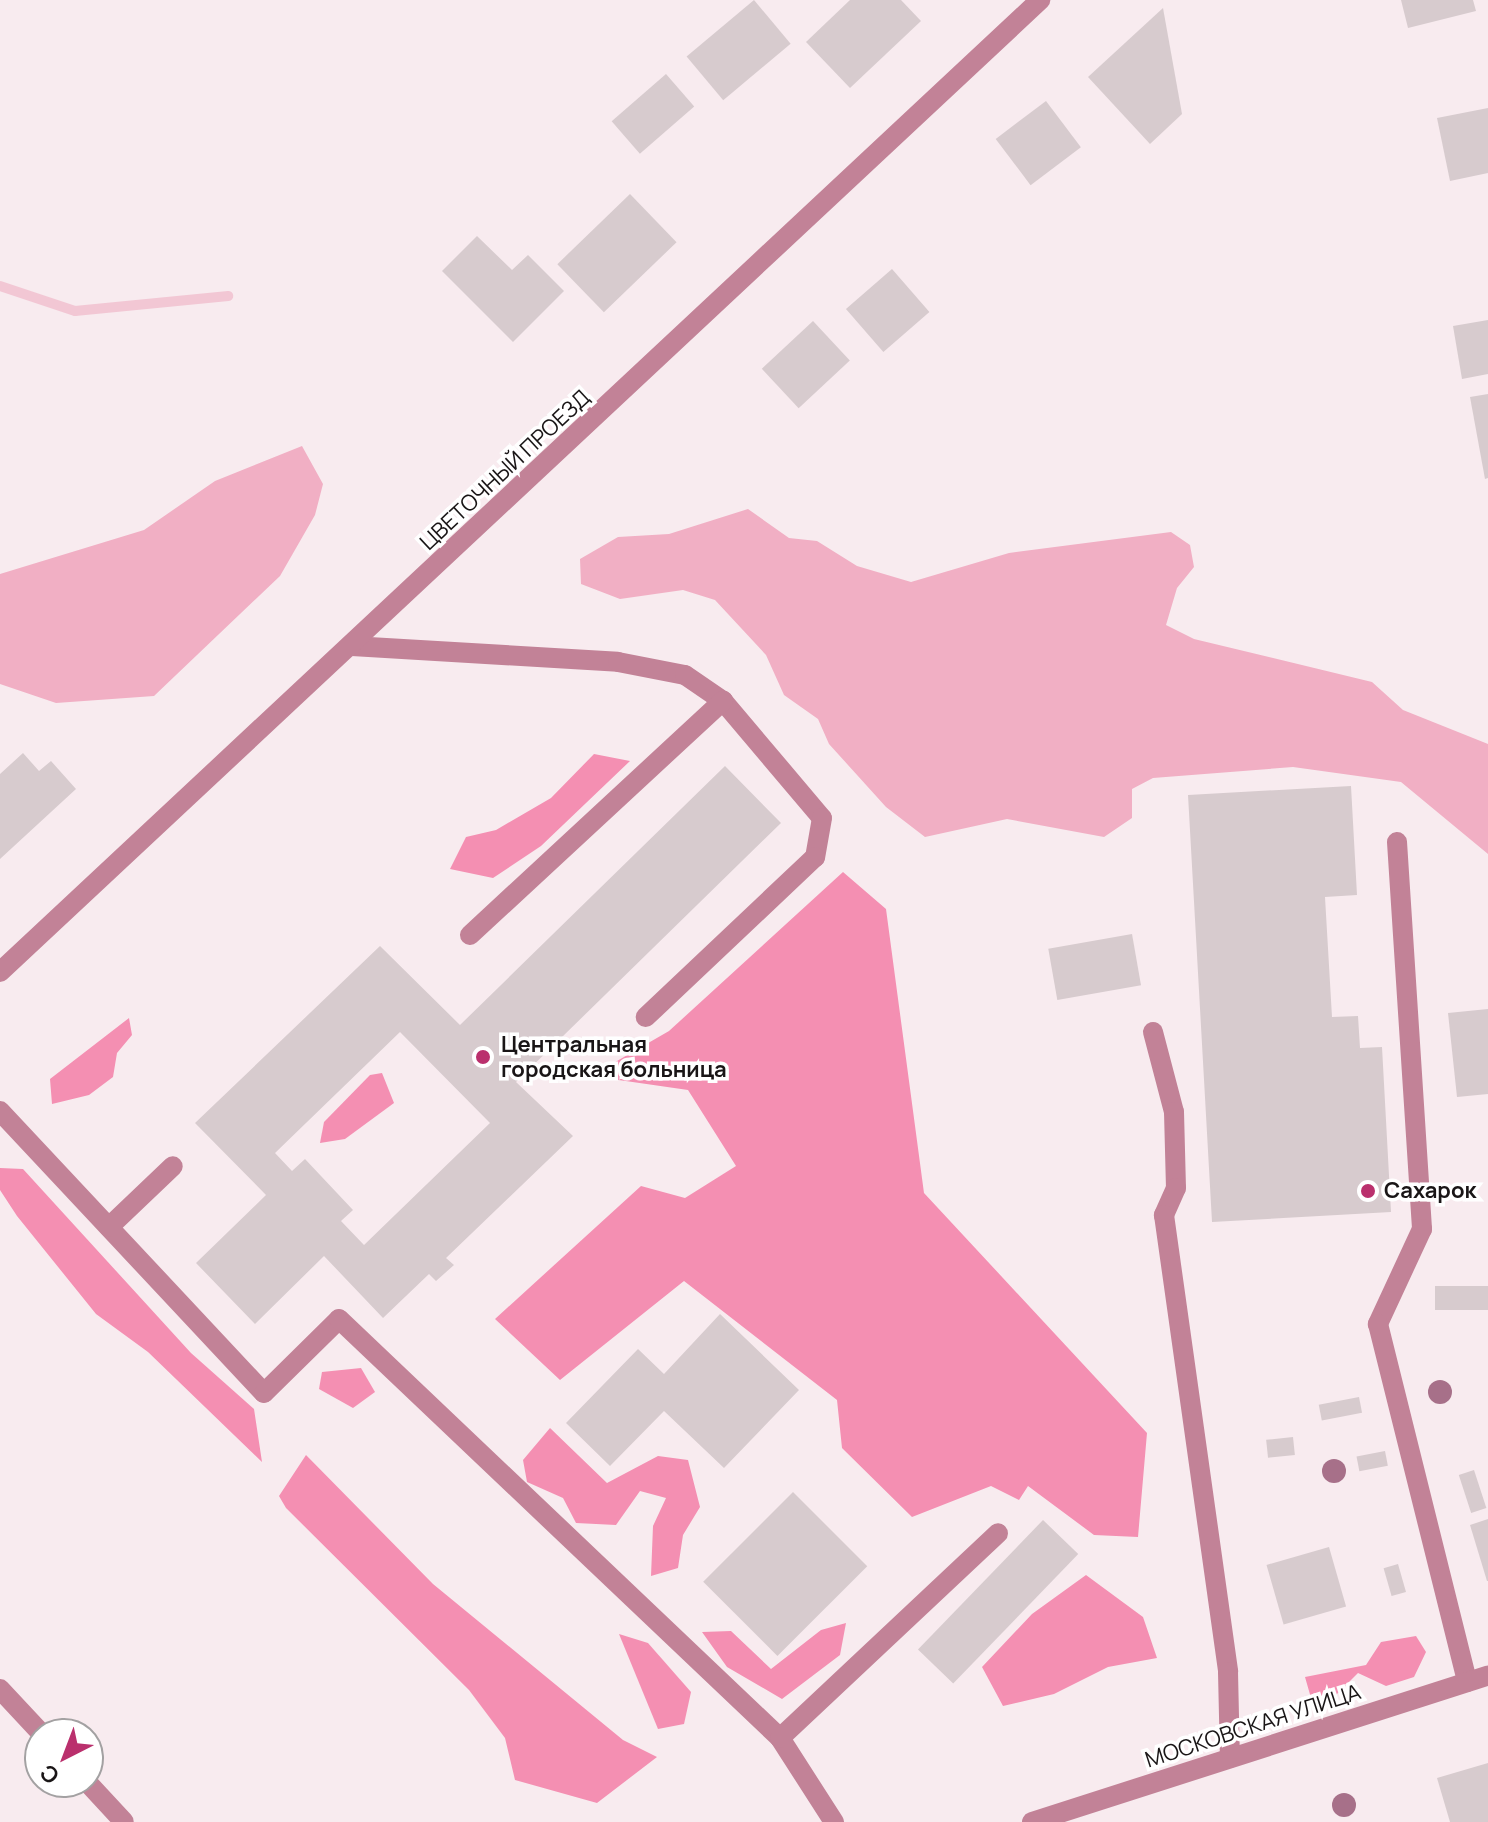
<!DOCTYPE html>
<meta charset="utf-8">
<style>
body{margin:0}
#map{position:relative;width:1488px;height:1822px;overflow:hidden;background:#f8ebef;font-family:Manrope,sans-serif}
div>[style]{position:absolute}
.green>*{inset:0;background:#f1afc4}
.forest>*{inset:0;background:#f48fb2}
.stream>*{height:10px;margin:-5px;padding:0 5px;transform-origin:5px;border-radius:5px;background:#f2c7d4}
.building>*{inset:0;background:#d7cbce;transform-origin:0 0}
.minor>*{height:20px;margin:-10px;padding:0 10px;transform-origin:10px;border-radius:10px;background:#c28297}
.trees>*{width:24px;height:24px;margin:-12px;border-radius:50%;background:#a77089}
.dots>*{width:22px;height:22px;translate:-50% -50%;box-sizing:border-box;border:4px solid #fff;border-radius:50%}
span{translate:-50% -50%;white-space:nowrap;text-align:center;line-height:1.15;-webkit-text-stroke:7px #fff;paint-order:stroke}
.street-label{font-size:22px;color:#191516}
.poi-label{font-size:22px;color:#191516;font-weight:700}
.left{translate:0 -50%;text-align:left}
.north{position:absolute;left:24px;top:1718px;width:80px;height:80px;box-sizing:border-box;background:#fff;border:2px solid #a3a1a2;border-radius:50%;rotate:222deg;font-size:22px;font-weight:700;line-height:32px;text-align:center;color:#191516}
.north::after{content:'';display:block;margin:auto;width:28px;height:36px;background:#ba306d;clip-path:polygon(50% 0,100% 100%,50% 72%,0 100%)}
</style>
<div id="map">
<div class="green">
<div style="clip-path:polygon(302px 446px,323px 484px,315px 515px,280px 576px,154px 696px,56px 703px,0 684px,0 574px,144px 530px,215px 481px)"></div>
<div style="clip-path:polygon(748px 509px,789px 538px,817px 541px,857px 566px,911px 582px,1009px 553px,1171px 532px,1190px 545px,1194px 567px,1177px 588px,1166px 625px,1194px 639px,1372px 682px,1403px 710px,1488px 744px,1488px 854px,1401px 782px,1293px 767px,1153px 778px,1132px 789px,1132px 818px,1104px 837px,1007px 819px,925px 837px,886px 807px,829px 744px,818px 719px,784px 695px,766px 655px,715px 600px,683px 590px,620px 599px,581px 584px,580px 559px,618px 537px,669px 534px)"></div>
</div>
<div class="forest">
<div style="clip-path:polygon(594px 754px,630px 761px,541px 846px,493px 878px,450px 869px,466px 837px,496px 830px,551px 798px)"></div>
<div style="clip-path:polygon(843px 872px,886px 909px,924px 1193px,1147px 1433px,1138px 1537px,1094px 1535px,1028px 1486px,1019px 1500px,991px 1486px,912px 1517px,842px 1448px,837px 1400px,684px 1281px,560px 1380px,495px 1319px,641px 1186px,685px 1198px,736px 1166px,688px 1090px,591px 1076px,669px 1031px)"></div>
<div style="clip-path:polygon(129px 1018px,132px 1035px,117px 1053px,113px 1077px,89px 1095px,52px 1104px,50px 1079px)"></div>
<div style="clip-path:polygon(382px 1073px,394px 1103px,345px 1139px,320px 1143px,324px 1122px,370px 1075px)"></div>
<div style="clip-path:polygon(0 1168px,23px 1169px,191px 1353px,254px 1409px,262px 1462px,148px 1352px,96px 1314px,17px 1216px,0 1190px)"></div>
<div style="clip-path:polygon(361px 1368px,375px 1392px,353px 1408px,319px 1389px,322px 1372px)"></div>
<div style="clip-path:polygon(550px 1428px,607px 1483px,658px 1456px,688px 1460px,700px 1507px,683px 1535px,678px 1568px,651px 1576px,653px 1526px,666px 1498px,640px 1491px,616px 1525px,576px 1523px,563px 1498px,527px 1482px,523px 1460px)"></div>
<div style="clip-path:polygon(306px 1455px,433px 1584px,623px 1740px,657px 1757px,597px 1803px,515px 1780px,505px 1738px,469px 1690px,286px 1508px,279px 1496px)"></div>
<div style="clip-path:polygon(1086px 1575px,1143px 1617px,1157px 1658px,1108px 1667px,1054px 1694px,1003px 1706px,982px 1667px,1032px 1614px)"></div>
<div style="clip-path:polygon(846px 1623px,840px 1655px,782px 1699px,727px 1667px,702px 1632px,731px 1631px,771px 1669px,821px 1630px)"></div>
<div style="clip-path:polygon(619px 1634px,648px 1643px,691px 1692px,684px 1724px,658px 1729px)"></div>
<div style="clip-path:polygon(1416px 1636px,1426px 1652px,1414px 1677px,1386px 1686px,1358px 1673px,1327px 1704px,1311px 1698px,1305px 1677px,1366px 1665px,1381px 1642px)"></div>
</div>
<div class="stream">
<div style="left:0;top:286px;width:79px;rotate:18.4deg"></div>
<div style="left:75px;top:311px;width:154px;rotate:-5.6deg"></div>
</div>
<div class="building">
<div style="left:754px;top:0;width:57px;height:88px;rotate:50deg"></div>
<div style="clip-path:polygon(850px 0,901px 0,921px 21px,850px 88px,806px 42px)"></div>
<div style="clip-path:polygon(1401px 0,1473px 0,1476px 11px,1408px 28px)"></div>
<div style="clip-path:polygon(1163px 8px,1182px 114px,1150px 144px,1088px 77px)"></div>
<div style="left:666px;top:74px;width:43px;height:72px;rotate:49deg"></div>
<div style="left:1046px;top:101px;width:58px;height:63px;rotate:53deg"></div>
<div style="clip-path:polygon(1488px 108px,1488px 173px,1450px 181px,1437px 118px)"></div>
<div style="left:630px;top:194px;width:67px;height:101px;rotate:46deg"></div>
<div style="clip-path:polygon(477px 236px,512px 270px,528px 255px,564px 291px,513px 342px,442px 271px)"></div>
<div style="left:892px;top:269px;width:57px;height:61px;rotate:49deg"></div>
<div style="clip-path:polygon(1488px 320px,1488px 374px,1462px 379px,1453px 326px)"></div>
<div style="left:813px;top:321px;width:54px;height:70px;rotate:47deg"></div>
<div style="clip-path:polygon(1488px 394px,1488px 478px,1485px 479px,1470px 397px)"></div>
<div style="clip-path:polygon(23px 753px,39px 771px,51px 761px,76px 789px,0 859px,0 774px)"></div>
<div style="clip-path:polygon(evenodd,725px 766px,781px 823px,516px 1082px,573px 1136px,446px 1258px,454px 1265px,436px 1281px,429px 1274px,383px 1318px,324px 1256px,255px 1324px,196px 1263px,266px 1195px,195px 1123px,380px 946px,460px 1025px,725px 766px,400px 1032px,490px 1123px,364px 1245px,341px 1221px,353px 1210px,305px 1159px,292px 1171px,275px 1153px,400px 1032px)"></div>
<div style="clip-path:polygon(1351px 786px,1357px 895px,1325px 897px,1332px 1017px,1358px 1016px,1360px 1048px,1382px 1047px,1391px 1212px,1212px 1222px,1188px 795px)"></div>
<div style="left:1132px;top:934px;width:52px;height:85px;rotate:80deg"></div>
<div style="clip-path:polygon(1488px 1009px,1488px 1094px,1457px 1097px,1448px 1013px)"></div>
<div style="left:1488px;top:1286px;width:24px;height:53px;rotate:90deg"></div>
<div style="clip-path:polygon(720px 1314px,799px 1390px,724px 1468px,664px 1411px,610px 1466px,566px 1423px,638px 1349px,664px 1374px)"></div>
<div style="left:1359px;top:1397px;width:16px;height:41px;rotate:79deg"></div>
<div style="left:1293px;top:1437px;width:18px;height:27px;rotate:84deg"></div>
<div style="left:1385px;top:1451px;width:15px;height:29px;rotate:79deg"></div>
<div style="left:1474px;top:1470px;width:40px;height:16px;rotate:72deg"></div>
<div style="left:793px;top:1492px;width:105px;height:127px;rotate:45deg"></div>
<div style="clip-path:polygon(1488px 1519px,1488px 1581px,1487px 1581px,1470px 1525px)"></div>
<div style="left:1043px;top:1520px;width:49px;height:180px;rotate:44deg"></div>
<div style="left:1329px;top:1547px;width:62px;height:65px;rotate:74deg"></div>
<div style="left:1398px;top:1564px;width:29px;height:15px;rotate:74deg"></div>
<div style="clip-path:polygon(1488px 1763px,1488px 1822px,1450px 1822px,1437px 1778px)"></div>
</div>
<div class="minor">
<div style="left:352px;top:646px;width:266px;rotate:3.4deg"></div>
<div style="left:618px;top:662px;width:68px;rotate:11deg"></div>
<div style="left:685px;top:675px;width:46px;rotate:34.4deg"></div>
<div style="left:723px;top:701px;width:153px;rotate:49.8deg"></div>
<div style="left:822px;top:818px;width:40px;rotate:100deg"></div>
<div style="left:815px;top:857px;width:233px;rotate:136.6deg"></div>
<div style="left:1397px;top:842px;width:388px;rotate:86.3deg"></div>
<div style="left:1422px;top:1229px;width:105px;rotate:114.9deg"></div>
<div style="left:1378px;top:1324px;width:369px;rotate:76deg"></div>
<div style="left:470px;top:935px;width:345px;rotate:-42.8deg"></div>
<div style="left:0;top:972px;width:1424px;rotate:-43.06deg"></div>
<div style="left:1153px;top:1032px;width:83px;rotate:75.3deg"></div>
<div style="left:1174px;top:1112px;width:76px;rotate:88.5deg"></div>
<div style="left:1176px;top:1188px;width:30px;rotate:114deg"></div>
<div style="left:1164px;top:1215px;width:461px;rotate:82deg"></div>
<div style="left:1228px;top:1672px;width:86px;rotate:88.7deg"></div>
<div style="left:0;top:1111px;width:386px;rotate:46.9deg"></div>
<div style="left:264px;top:1393px;width:105px;rotate:-44.6deg"></div>
<div style="left:339px;top:1319px;width:608px;rotate:43.53deg"></div>
<div style="left:780px;top:1738px;width:100px;rotate:57.3deg"></div>
<div style="left:109px;top:1227px;width:88px;rotate:-43.6deg"></div>
<div style="left:0;top:1689px;width:62px;rotate:47deg"></div>
<div style="left:780px;top:1738px;width:299px;rotate:-43.2deg"></div>
<div style="left:87px;top:1782px;width:54px;rotate:47.2deg"></div>
<div style="left:1032px;top:1822px;width:479px;rotate:-17.8deg"></div>
</div>
<div class="trees">
<div style="left:1440px;top:1392px"></div>
<div style="left:1334px;top:1471px"></div>
<div style="left:1344px;top:1805px"></div>
</div>
<div class="dots">
<div style="left:483px;top:1057px;background:#ba306d"></div>
<div style="left:1368px;top:1191px;background:#ba306d"></div>
</div>
<div class="street-label">
<span style="left:505px;top:470px;rotate:-43deg">ЦВЕТОЧНЫЙ ПРОЕЗД</span>
<span style="left:1253px;top:1726px;rotate:-18deg">МОСКОВСКАЯ УЛИЦА</span>
</div>
<div class="poi-label">
<span class="left" style="left:501px;top:1057px">Центральная<br>городская больница</span>
<span class="left" style="left:1384px;top:1191px">Сахарок</span>
</div>
<div class="north">С</div>
</div>
